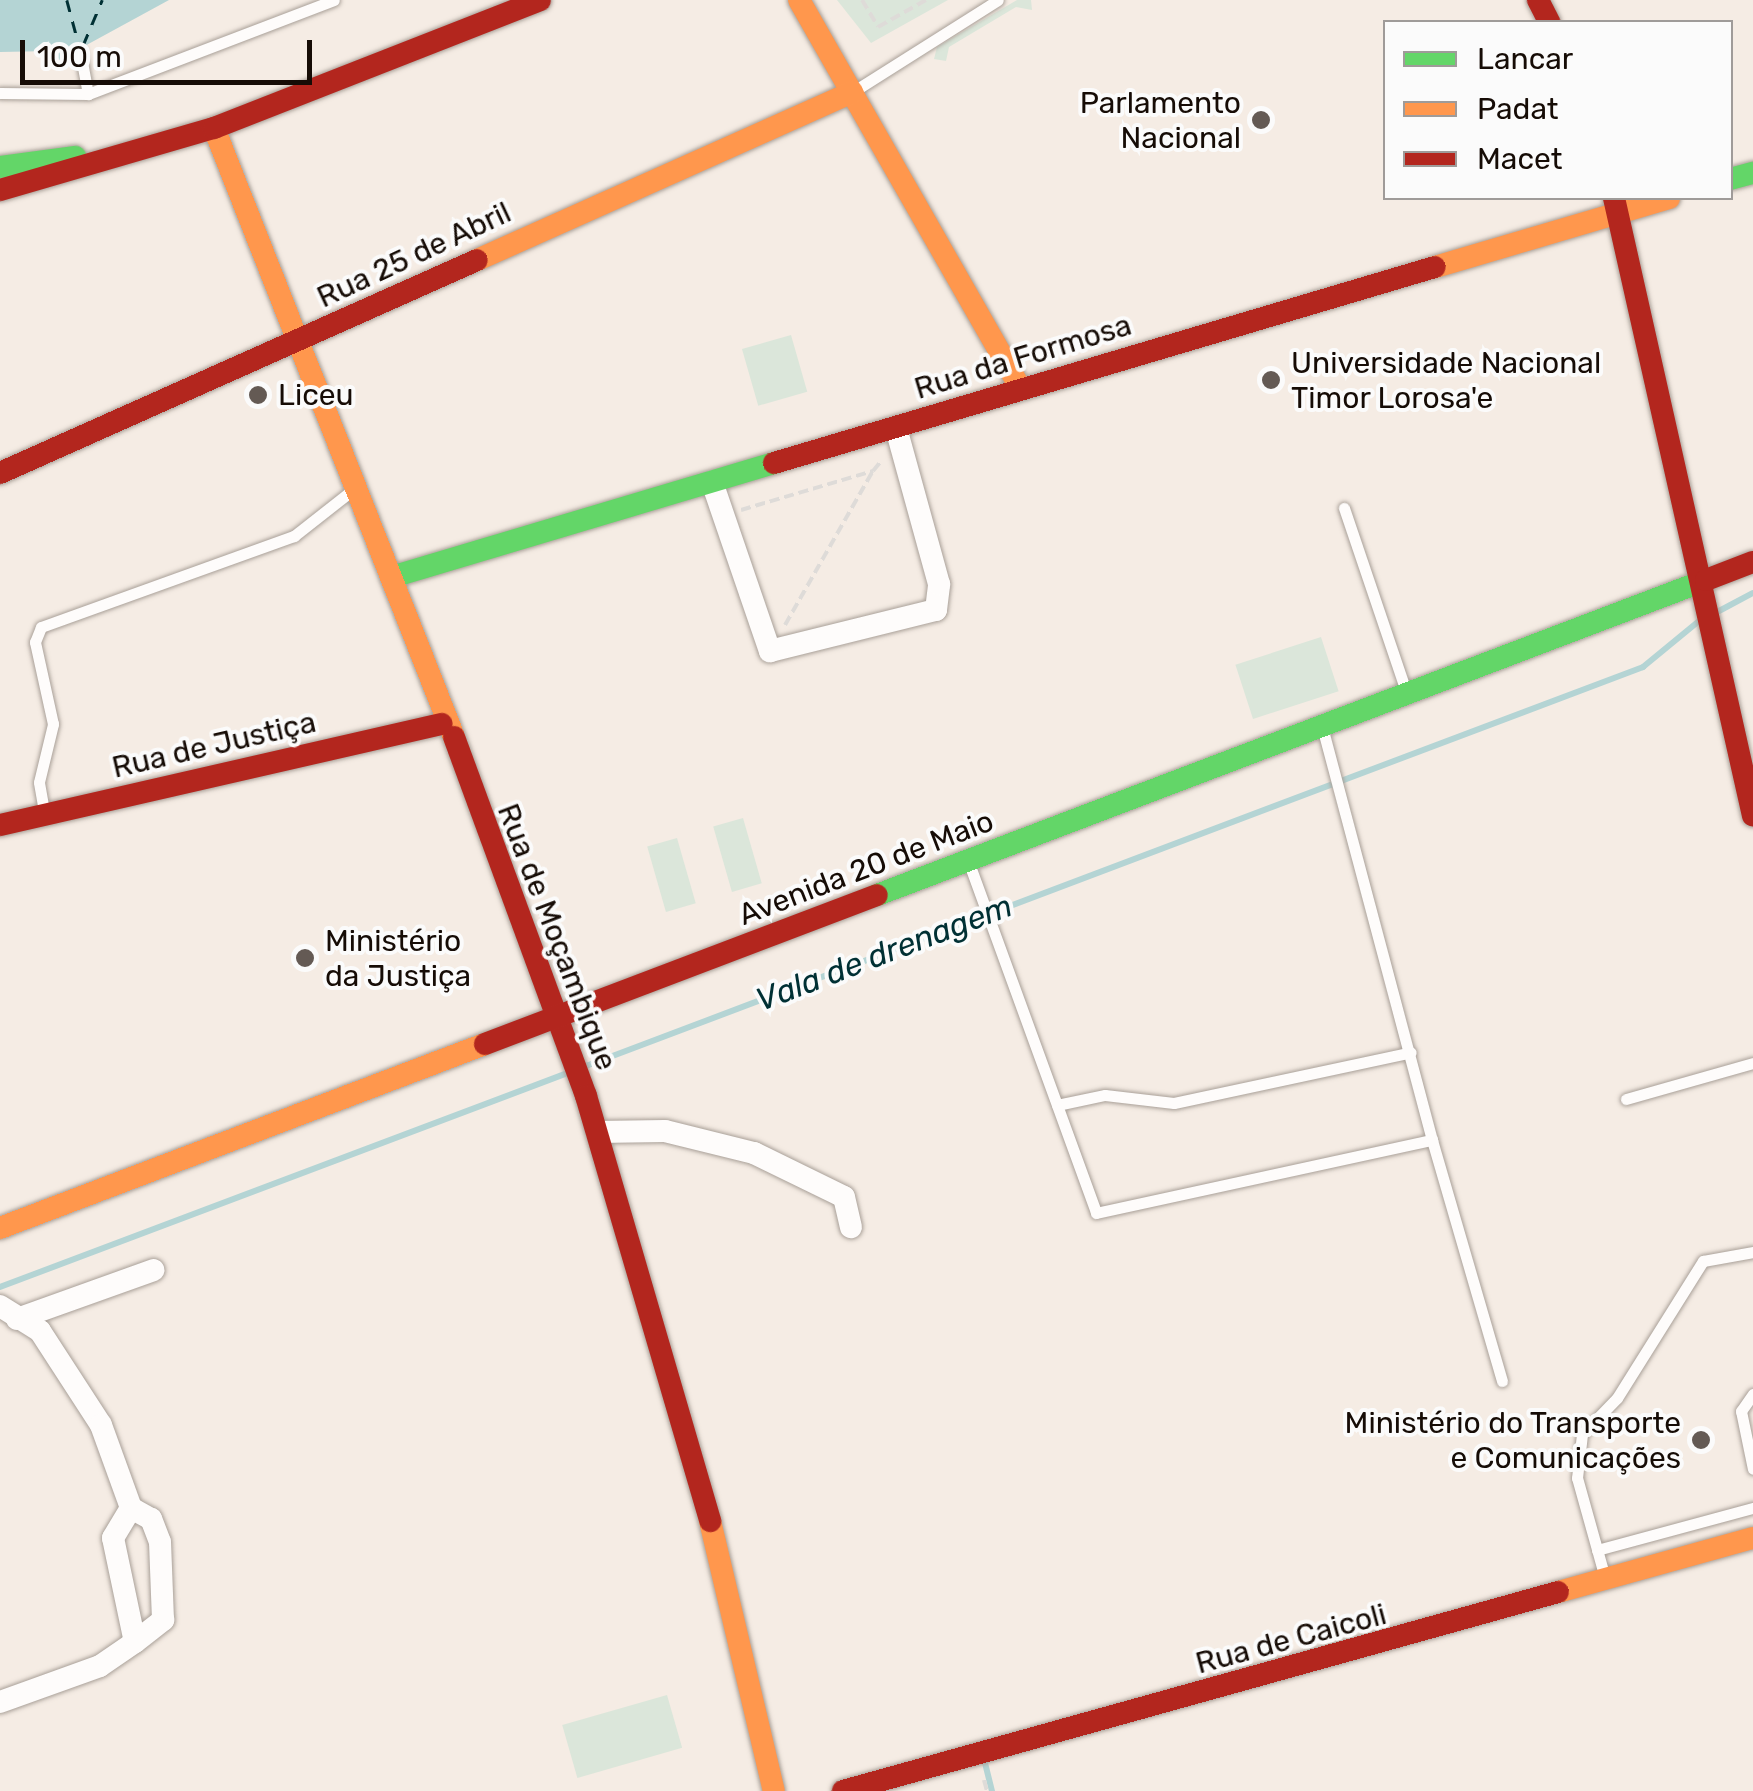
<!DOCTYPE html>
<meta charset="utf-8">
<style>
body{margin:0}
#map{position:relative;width:1753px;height:1791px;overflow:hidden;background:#f5ece4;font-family:Rubik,sans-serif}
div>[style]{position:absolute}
.green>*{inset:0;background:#dbe6da;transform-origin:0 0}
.water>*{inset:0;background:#b4d4d4}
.stream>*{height:6px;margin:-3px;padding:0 3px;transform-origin:3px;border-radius:3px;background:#b4d4d4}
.ferry>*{height:2.5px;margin-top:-1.25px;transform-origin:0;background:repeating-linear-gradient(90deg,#003034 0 12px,transparent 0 22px)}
.path>*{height:4px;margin-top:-2px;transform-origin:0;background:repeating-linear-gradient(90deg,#dedbd8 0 10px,transparent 0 15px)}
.roads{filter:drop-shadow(0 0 2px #a9a098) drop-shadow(0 0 2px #a9a098)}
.lane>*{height:11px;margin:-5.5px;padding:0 5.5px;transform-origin:5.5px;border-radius:5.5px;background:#fefcfb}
.street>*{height:22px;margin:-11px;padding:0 11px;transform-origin:11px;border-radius:11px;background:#fefcfb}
.fast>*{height:22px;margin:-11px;padding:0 11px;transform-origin:11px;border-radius:11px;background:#63d668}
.slow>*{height:22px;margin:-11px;padding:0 11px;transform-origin:11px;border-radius:11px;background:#ff974d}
.jam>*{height:22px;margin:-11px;padding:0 11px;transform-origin:11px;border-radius:11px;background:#b3261e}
.dots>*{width:28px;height:28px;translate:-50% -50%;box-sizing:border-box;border:5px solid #fbfbfb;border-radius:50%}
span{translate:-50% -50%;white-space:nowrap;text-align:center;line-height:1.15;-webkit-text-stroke:8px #fbfbfb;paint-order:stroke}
.poi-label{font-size:30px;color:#160c06}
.right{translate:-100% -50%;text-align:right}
.left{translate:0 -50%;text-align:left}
.street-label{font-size:30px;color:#160c06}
.water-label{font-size:32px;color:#003034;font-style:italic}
.legend{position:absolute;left:1383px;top:20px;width:350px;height:180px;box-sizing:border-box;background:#fbfbfb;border:2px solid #9f9b99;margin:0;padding:12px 18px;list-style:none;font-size:30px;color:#160c06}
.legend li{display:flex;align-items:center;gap:20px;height:50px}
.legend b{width:50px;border:2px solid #9f9b99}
.scale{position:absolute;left:20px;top:40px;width:292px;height:45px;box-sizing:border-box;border:5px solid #160c06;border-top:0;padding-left:12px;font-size:30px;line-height:35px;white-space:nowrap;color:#160c06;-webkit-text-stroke:8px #fbfbfb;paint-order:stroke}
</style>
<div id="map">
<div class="green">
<div style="clip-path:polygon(837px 0,948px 0,871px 43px)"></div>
<div style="clip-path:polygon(1017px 0,1031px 0,1032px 10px,1016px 7px,949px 47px,946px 61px,934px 59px,937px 47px)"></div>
<div style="left:791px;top:335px;width:59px;height:51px;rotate:74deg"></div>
<div style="left:1321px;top:637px;width:57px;height:90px;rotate:72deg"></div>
<div style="left:743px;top:818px;width:68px;height:31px;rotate:74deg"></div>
<div style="left:677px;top:838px;width:68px;height:31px;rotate:74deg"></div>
<div style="left:667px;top:1695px;width:55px;height:109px;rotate:74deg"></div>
</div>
<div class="water">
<div style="clip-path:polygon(0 0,169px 0,59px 60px,52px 51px,0 52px)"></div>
</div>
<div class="stream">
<div style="left:1719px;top:611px;width:38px;rotate:-28deg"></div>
<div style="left:586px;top:1066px;width:1130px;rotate:-20.68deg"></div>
<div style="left:1643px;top:667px;width:72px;rotate:-39.4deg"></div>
<div style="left:0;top:1287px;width:604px;rotate:-20.66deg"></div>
<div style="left:985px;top:1763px;width:29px;rotate:76deg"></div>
</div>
<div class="ferry">
<div style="left:67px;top:0;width:47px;rotate:75.1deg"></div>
<div style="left:83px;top:45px;width:49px;rotate:-67.1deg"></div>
</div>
<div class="path">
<div style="left:862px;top:0;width:31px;rotate:59deg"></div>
<div style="left:878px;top:27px;width:55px;rotate:-29.4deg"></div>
<div style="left:741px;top:510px;width:138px;rotate:-16.5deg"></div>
<div style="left:873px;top:471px;width:13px;rotate:-51deg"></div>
<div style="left:785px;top:625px;width:177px;rotate:-60.3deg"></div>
<div style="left:984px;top:1780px;width:11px;rotate:75deg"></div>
</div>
<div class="roads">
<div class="lane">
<div style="left:80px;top:51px;width:44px;rotate:79.5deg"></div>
<div style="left:854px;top:91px;width:170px;rotate:-32.3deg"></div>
<div style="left:0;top:93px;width:88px;rotate:0.7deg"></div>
<div style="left:88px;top:94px;width:263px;rotate:-20.9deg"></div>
<div style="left:1344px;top:508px;width:190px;rotate:71.3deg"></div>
<div style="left:44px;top:811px;width:29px;rotate:-100deg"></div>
<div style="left:39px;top:782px;width:60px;rotate:-76.4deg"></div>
<div style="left:53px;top:724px;width:84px;rotate:-102.4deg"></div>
<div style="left:35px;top:642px;width:16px;rotate:-68deg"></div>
<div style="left:41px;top:627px;width:269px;rotate:-19.8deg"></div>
<div style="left:294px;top:536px;width:78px;rotate:-38.2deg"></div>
<div style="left:970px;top:866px;width:369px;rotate:70deg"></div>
<div style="left:1096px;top:1213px;width:344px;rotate:-12.3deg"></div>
<div style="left:1432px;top:1140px;width:424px;rotate:-104.9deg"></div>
<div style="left:1626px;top:1099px;width:132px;rotate:-15.8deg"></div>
<div style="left:1057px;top:1105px;width:49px;rotate:-11.8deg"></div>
<div style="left:1105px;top:1095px;width:69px;rotate:6.6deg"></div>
<div style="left:1174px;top:1103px;width:242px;rotate:-12.1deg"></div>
<div style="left:1432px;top:1140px;width:251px;rotate:73.8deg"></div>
<div style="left:1753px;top:1394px;width:21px;rotate:125deg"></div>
<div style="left:1741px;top:1411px;width:59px;rotate:78.3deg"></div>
<div style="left:1597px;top:1550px;width:162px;rotate:-15.1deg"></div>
<div style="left:1605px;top:1578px;width:104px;rotate:-105.6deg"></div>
<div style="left:1577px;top:1478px;width:44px;rotate:-83.5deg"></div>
<div style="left:1582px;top:1434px;width:50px;rotate:-45.8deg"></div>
<div style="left:1617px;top:1398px;width:162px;rotate:-57.9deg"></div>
<div style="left:1703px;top:1261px;width:51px;rotate:-10.2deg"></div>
</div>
<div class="street">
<div style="left:712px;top:482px;width:179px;rotate:71.1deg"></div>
<div style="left:770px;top:651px;width:171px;rotate:-13.9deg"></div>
<div style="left:936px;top:610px;width:26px;rotate:-83deg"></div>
<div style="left:939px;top:584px;width:162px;rotate:-105.4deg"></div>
<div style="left:597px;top:1132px;width:68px;rotate:-0.8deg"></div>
<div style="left:665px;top:1131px;width:92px;rotate:13.9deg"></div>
<div style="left:754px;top:1153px;width:100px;rotate:26.1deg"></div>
<div style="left:844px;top:1197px;width:31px;rotate:77deg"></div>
<div style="left:0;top:1306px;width:47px;rotate:32deg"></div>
<div style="left:40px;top:1331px;width:112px;rotate:57deg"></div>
<div style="left:101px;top:1425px;width:88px;rotate:70.1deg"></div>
<div style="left:17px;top:1319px;width:145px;rotate:-19.7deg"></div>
<div style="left:0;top:1702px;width:106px;rotate:-19.8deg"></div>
<div style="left:100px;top:1666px;width:42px;rotate:-34.4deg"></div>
<div style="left:135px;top:1642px;width:36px;rotate:-38deg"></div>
<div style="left:163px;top:1620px;width:78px;rotate:-92.2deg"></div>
<div style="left:160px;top:1542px;width:25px;rotate:-111deg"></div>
<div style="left:151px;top:1519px;width:23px;rotate:-151deg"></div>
<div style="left:131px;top:1508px;width:35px;rotate:121deg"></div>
<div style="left:113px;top:1538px;width:106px;rotate:78.1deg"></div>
</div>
<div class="fast">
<div style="left:0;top:167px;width:76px;rotate:-7.6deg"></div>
<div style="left:1730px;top:179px;width:24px;rotate:-15deg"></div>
<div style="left:395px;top:576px;width:395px;rotate:-16.6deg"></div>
<div style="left:877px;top:895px;width:887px;rotate:-20.81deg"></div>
</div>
<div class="slow">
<div style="left:799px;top:0;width:444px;rotate:60.3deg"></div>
<div style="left:214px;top:128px;width:655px;rotate:68.49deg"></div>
<div style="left:477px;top:260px;width:411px;rotate:-24.1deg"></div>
<div style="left:1435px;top:267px;width:244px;rotate:-16.4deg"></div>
<div style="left:0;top:1228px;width:519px;rotate:-20.78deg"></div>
<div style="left:710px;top:1521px;width:277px;rotate:76.7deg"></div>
<div style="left:1558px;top:1592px;width:202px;rotate:-15.5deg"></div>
</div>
<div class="jam">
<div style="left:1538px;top:0;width:25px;rotate:63deg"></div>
<div style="left:0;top:190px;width:223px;rotate:-16.2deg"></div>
<div style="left:214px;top:128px;width:350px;rotate:-21.4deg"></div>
<div style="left:1614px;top:198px;width:633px;rotate:77.32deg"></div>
<div style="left:774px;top:463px;width:689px;rotate:-16.52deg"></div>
<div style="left:0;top:473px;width:522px;rotate:-24.06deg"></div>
<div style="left:1706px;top:580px;width:50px;rotate:-21deg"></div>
<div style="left:454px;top:737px;width:382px;rotate:69.8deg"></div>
<div style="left:586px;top:1096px;width:443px;rotate:73.7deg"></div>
<div style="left:0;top:825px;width:453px;rotate:-12.9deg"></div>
<div style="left:485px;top:1044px;width:419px;rotate:-20.8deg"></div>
<div style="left:843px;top:1791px;width:742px;rotate:-15.55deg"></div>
</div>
</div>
<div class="dots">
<div style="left:1261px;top:120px;background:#645a54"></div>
<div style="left:1271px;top:380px;background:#645a54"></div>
<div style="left:258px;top:395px;background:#645a54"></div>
<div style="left:305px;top:958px;background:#645a54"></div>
<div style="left:1701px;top:1440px;background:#645a54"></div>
</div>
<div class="poi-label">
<span class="right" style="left:1241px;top:120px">Parlamento<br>Nacional</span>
<span class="left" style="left:1291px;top:380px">Universidade Nacional<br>Timor Lorosa'e</span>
<span class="left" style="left:278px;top:395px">Liceu</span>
<span class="left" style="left:325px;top:958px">Ministério<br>da Justiça</span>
<span class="right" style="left:1681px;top:1440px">Ministério do Transporte<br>e Comunicações</span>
</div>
<div class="street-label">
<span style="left:414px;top:255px;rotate:-25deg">Rua 25 de Abril</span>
<span style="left:1023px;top:357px;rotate:-17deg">Rua da Formosa</span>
<span style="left:214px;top:745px;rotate:-13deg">Rua de Justiça</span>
<span style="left:866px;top:868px;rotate:-21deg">Avenida 20 de Maio</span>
<span style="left:557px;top:937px;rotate:69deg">Rua de Moçambique</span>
<span style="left:1291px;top:1639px;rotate:-15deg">Rua de Caicoli</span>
</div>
<div class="water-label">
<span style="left:884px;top:953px;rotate:-21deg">Vala de drenagem</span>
</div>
<ul class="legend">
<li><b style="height:12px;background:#63d668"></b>Lancar</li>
<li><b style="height:12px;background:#ff974d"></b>Padat</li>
<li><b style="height:12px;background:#b3261e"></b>Macet</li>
</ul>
<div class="scale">100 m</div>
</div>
